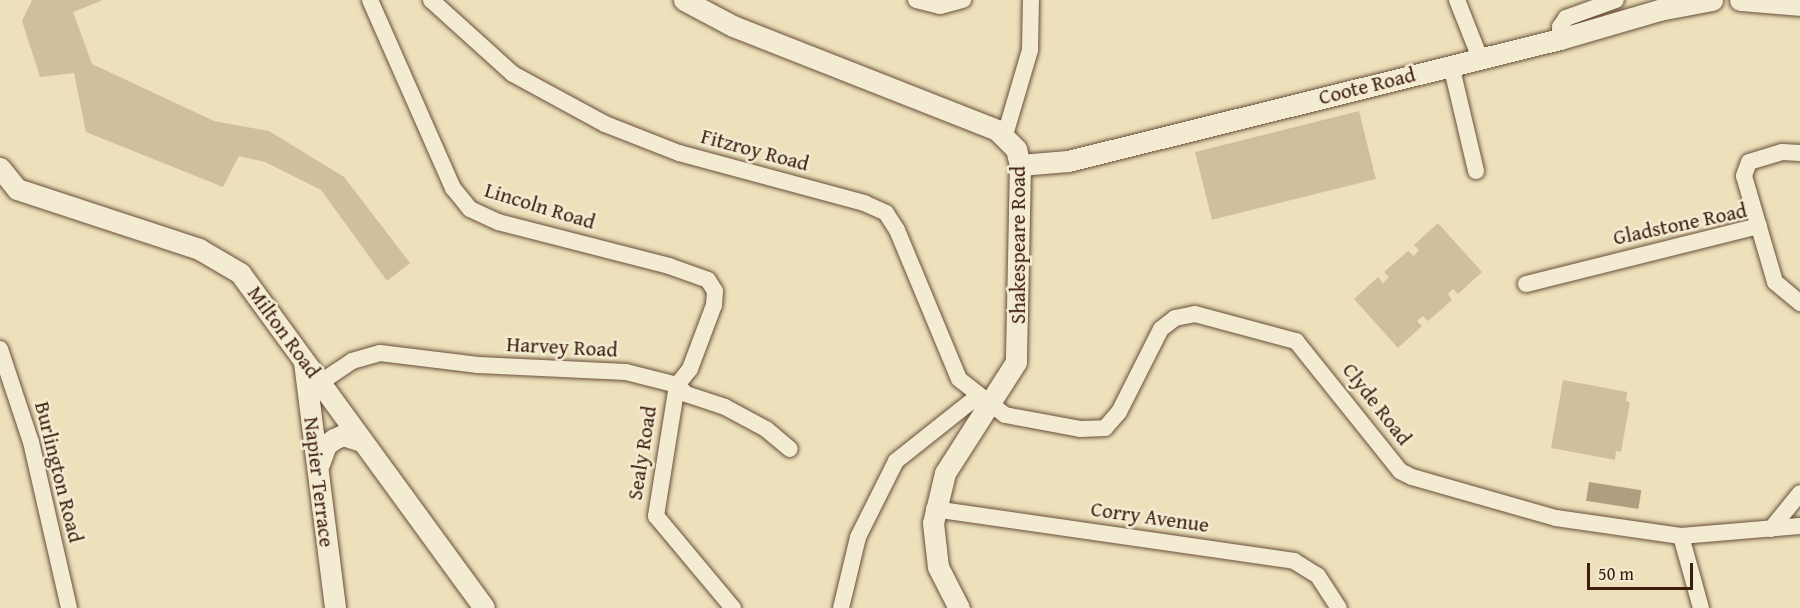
<!DOCTYPE html>
<style>
body{margin:0}
#map{position:relative;width:1800px;height:608px;overflow:hidden;background:#ede0ba;font-family:"Gentium Book Plus",serif}
div>[style]{position:absolute}
.green>*{inset:0;background:#cfbf9d;transform-origin:0 0}
.water>*{inset:0;background:#b19e80;transform-origin:0 0}
.roads{filter:drop-shadow(0 0 2px #694e3a) drop-shadow(0 0 2px #694e3a)}
.minor>*{height:16px;margin:-8px;padding:0 8px;transform-origin:8px;border-radius:8px;background:#f3ebd2}
.tertiary>*{height:21px;margin:-10.5px;padding:0 10.5px;transform-origin:10.5px;border-radius:10.5px;background:#f3ebd2}
span{translate:-50% -50%;white-space:nowrap;text-align:center;line-height:1.15;-webkit-text-stroke:5px #f3ebd2;paint-order:stroke}
.street-label{font-size:21px;color:#3d1d10}
.scale{position:absolute;left:1587px;top:563px;width:106px;height:27px;box-sizing:border-box;border:3px solid #3d1d10;border-top:0;padding-left:8px;font-size:18px;line-height:21px;white-space:nowrap;color:#3d1d10;-webkit-text-stroke:4px #f3ebd2;paint-order:stroke}
</style>
<div id="map">
<div class="green">
<div style="clip-path:polygon(32px 0,103px 0,73px 12px,92px 64px,214px 121px,269px 131px,344px 177px,410px 263px,387px 281px,321px 190px,265px 162px,239px 156px,223px 187px,86px 132px,74px 73px,40px 77px,22px 21px)"></div>
<div style="left:1359px;top:111px;width:70px;height:169px;rotate:76deg"></div>
<div style="clip-path:polygon(1438px 223px,1482px 272px,1458px 294px,1453px 289px,1448px 294px,1452px 300px,1428px 321px,1423px 316px,1417px 321px,1422px 326px,1398px 348px,1354px 299px,1378px 277px,1383px 283px,1389px 277px,1384px 272px,1408px 251px,1414px 256px,1419px 250px,1414px 245px)"></div>
<div style="clip-path:polygon(1563px 380px,1627px 392px,1626px 401px,1630px 402px,1621px 452px,1616px 451px,1615px 460px,1551px 448px)"></div>
</div>
<div class="water">
<div style="left:1589px;top:482px;width:53px;height:19px;rotate:9deg"></div>
</div>
<div class="roads">
<div class="minor">
<div style="left:370px;top:0;width:206px;rotate:66.2deg"></div>
<div style="left:453px;top:188px;width:27px;rotate:51deg"></div>
<div style="left:470px;top:209px;width:31px;rotate:25deg"></div>
<div style="left:498px;top:222px;width:177px;rotate:14.4deg"></div>
<div style="left:669px;top:266px;width:41px;rotate:19.7deg"></div>
<div style="left:708px;top:280px;width:13px;rotate:58deg"></div>
<div style="left:715px;top:291px;width:14px;rotate:94deg"></div>
<div style="left:714px;top:305px;width:68px;rotate:110.6deg"></div>
<div style="left:690px;top:369px;width:21px;rotate:129deg"></div>
<div style="left:431px;top:0;width:110px;rotate:42.1deg"></div>
<div style="left:513px;top:74px;width:105px;rotate:28.5deg"></div>
<div style="left:605px;top:124px;width:79px;rotate:21.4deg"></div>
<div style="left:679px;top:153px;width:192px;rotate:15.1deg"></div>
<div style="left:864px;top:203px;width:24px;rotate:24deg"></div>
<div style="left:886px;top:213px;width:20px;rotate:57deg"></div>
<div style="left:897px;top:230px;width:161px;rotate:67.4deg"></div>
<div style="left:959px;top:379px;width:58px;rotate:38deg"></div>
<div style="left:1005px;top:415px;width:76px;rotate:10.6deg"></div>
<div style="left:1080px;top:429px;width:25px;rotate:-2deg"></div>
<div style="left:1105px;top:428px;width:21px;rotate:-49deg"></div>
<div style="left:1119px;top:412px;width:93px;rotate:-63.2deg"></div>
<div style="left:1161px;top:329px;width:18px;rotate:-38deg"></div>
<div style="left:1175px;top:318px;width:20px;rotate:-11deg"></div>
<div style="left:1195px;top:314px;width:105px;rotate:15deg"></div>
<div style="left:1296px;top:341px;width:166px;rotate:51.3deg"></div>
<div style="left:1400px;top:471px;width:13px;rotate:27deg"></div>
<div style="left:1412px;top:477px;width:150px;rotate:15.9deg"></div>
<div style="left:1556px;top:518px;width:126px;rotate:8.2deg"></div>
<div style="left:1681px;top:536px;width:119px;rotate:-4.8deg"></div>
<div style="left:916px;top:0;width:25px;rotate:14deg"></div>
<div style="left:940px;top:6px;width:24px;rotate:-15deg"></div>
<div style="left:1457px;top:0;width:62px;rotate:68.4deg"></div>
<div style="left:1560px;top:39px;width:12px;rotate:-90deg"></div>
<div style="left:1560px;top:27px;width:11px;rotate:-56deg"></div>
<div style="left:1566px;top:18px;width:53px;rotate:-19.8deg"></div>
<div style="left:1451px;top:65px;width:109px;rotate:76.7deg"></div>
<div style="left:1005px;top:135px;width:89px;rotate:-73.6deg"></div>
<div style="left:1030px;top:50px;width:50px;rotate:-88.9deg"></div>
<div style="left:1800px;top:153px;width:18px;rotate:-177deg"></div>
<div style="left:1782px;top:152px;width:34px;rotate:163deg"></div>
<div style="left:1749px;top:162px;width:15px;rotate:110deg"></div>
<div style="left:1744px;top:176px;width:110px;rotate:73.7deg"></div>
<div style="left:1775px;top:282px;width:33px;rotate:40deg"></div>
<div style="left:1526px;top:284px;width:240px;rotate:-14deg"></div>
<div style="left:0;top:349px;width:98px;rotate:71.6deg"></div>
<div style="left:31px;top:442px;width:170px;rotate:77.1deg"></div>
<div style="left:321px;top:382px;width:37px;rotate:-34deg"></div>
<div style="left:352px;top:361px;width:29px;rotate:-16deg"></div>
<div style="left:380px;top:353px;width:99px;rotate:7deg"></div>
<div style="left:478px;top:365px;width:148px;rotate:2.7deg"></div>
<div style="left:626px;top:372px;width:53px;rotate:14.3deg"></div>
<div style="left:677px;top:385px;width:13px;rotate:45deg"></div>
<div style="left:686px;top:394px;width:41px;rotate:18.4deg"></div>
<div style="left:725px;top:407px;width:47px;rotate:28.2deg"></div>
<div style="left:766px;top:429px;width:31px;rotate:40deg"></div>
<div style="left:677px;top:385px;width:133px;rotate:99.1deg"></div>
<div style="left:656px;top:516px;width:120px;rotate:50.1deg"></div>
<div style="left:934px;top:509px;width:364px;rotate:8.2deg"></div>
<div style="left:1294px;top:561px;width:28px;rotate:32deg"></div>
<div style="left:1318px;top:576px;width:38px;rotate:57deg"></div>
<div style="left:1771px;top:529px;width:46px;rotate:-51.1deg"></div>
<div style="left:1681px;top:536px;width:75px;rotate:74.5deg"></div>
<div style="left:841px;top:608px;width:73px;rotate:-76.5deg"></div>
<div style="left:858px;top:537px;width:85px;rotate:-63.4deg"></div>
<div style="left:896px;top:461px;width:105px;rotate:-38.4deg"></div>
</div>
<div class="tertiary">
<div style="left:684px;top:0;width:55px;rotate:28deg"></div>
<div style="left:733px;top:26px;width:284px;rotate:21.5deg"></div>
<div style="left:997px;top:130px;width:27px;rotate:45deg"></div>
<div style="left:1016px;top:149px;width:16px;rotate:76deg"></div>
<div style="left:1020px;top:165px;width:197px;rotate:91.2deg"></div>
<div style="left:1016px;top:362px;width:132px;rotate:122.6deg"></div>
<div style="left:945px;top:473px;width:51px;rotate:103.5deg"></div>
<div style="left:933px;top:523px;width:44px;rotate:83.5deg"></div>
<div style="left:938px;top:567px;width:46px;rotate:62.9deg"></div>
<div style="left:1740px;top:0;width:60px;rotate:4.8deg"></div>
<div style="left:1020px;top:165px;width:48px;rotate:-4.8deg"></div>
<div style="left:1068px;top:161px;width:507px;rotate:-13.93deg"></div>
<div style="left:1560px;top:39px;width:103px;rotate:-16.3deg"></div>
<div style="left:1659px;top:10px;width:54px;rotate:-10.7deg"></div>
<div style="left:0;top:168px;width:27px;rotate:51deg"></div>
<div style="left:17px;top:189px;width:192px;rotate:18.2deg"></div>
<div style="left:199px;top:249px;width:48px;rotate:30.3deg"></div>
<div style="left:240px;top:273px;width:414px;rotate:53.9deg"></div>
<div style="left:304px;top:362px;width:248px;rotate:82.8deg"></div>
<div style="left:319px;top:464px;width:20px;rotate:-70deg"></div>
<div style="left:326px;top:445px;width:10px;rotate:-37deg"></div>
<div style="left:334px;top:439px;width:10px;rotate:-24deg"></div>
<div style="left:343px;top:435px;width:20px;rotate:18deg"></div>
</div>
</div>
<div class="street-label">
<span style="left:1367px;top:86px;rotate:-14deg">Coote Road</span>
<span style="left:755px;top:150px;rotate:15deg">Fitzroy Road</span>
<span style="left:540px;top:206px;rotate:17deg">Lincoln Road</span>
<span style="left:1680px;top:224px;rotate:-12deg">Gladstone Road</span>
<span style="left:1018px;top:245px;rotate:-90deg">Shakespeare Road</span>
<span style="left:284px;top:332px;rotate:54deg">Milton Road</span>
<span style="left:562px;top:347px;rotate:3deg">Harvey Road</span>
<span style="left:1377px;top:404px;rotate:52deg">Clyde Road</span>
<span style="left:642px;top:453px;rotate:-81deg">Sealy Road</span>
<span style="left:59px;top:472px;rotate:76deg">Burlington Road</span>
<span style="left:319px;top:482px;rotate:83deg">Napier Terrace</span>
<span style="left:1150px;top:517px;rotate:8deg">Corry Avenue</span>
</div>
<div class="scale">50 m</div>
</div>
